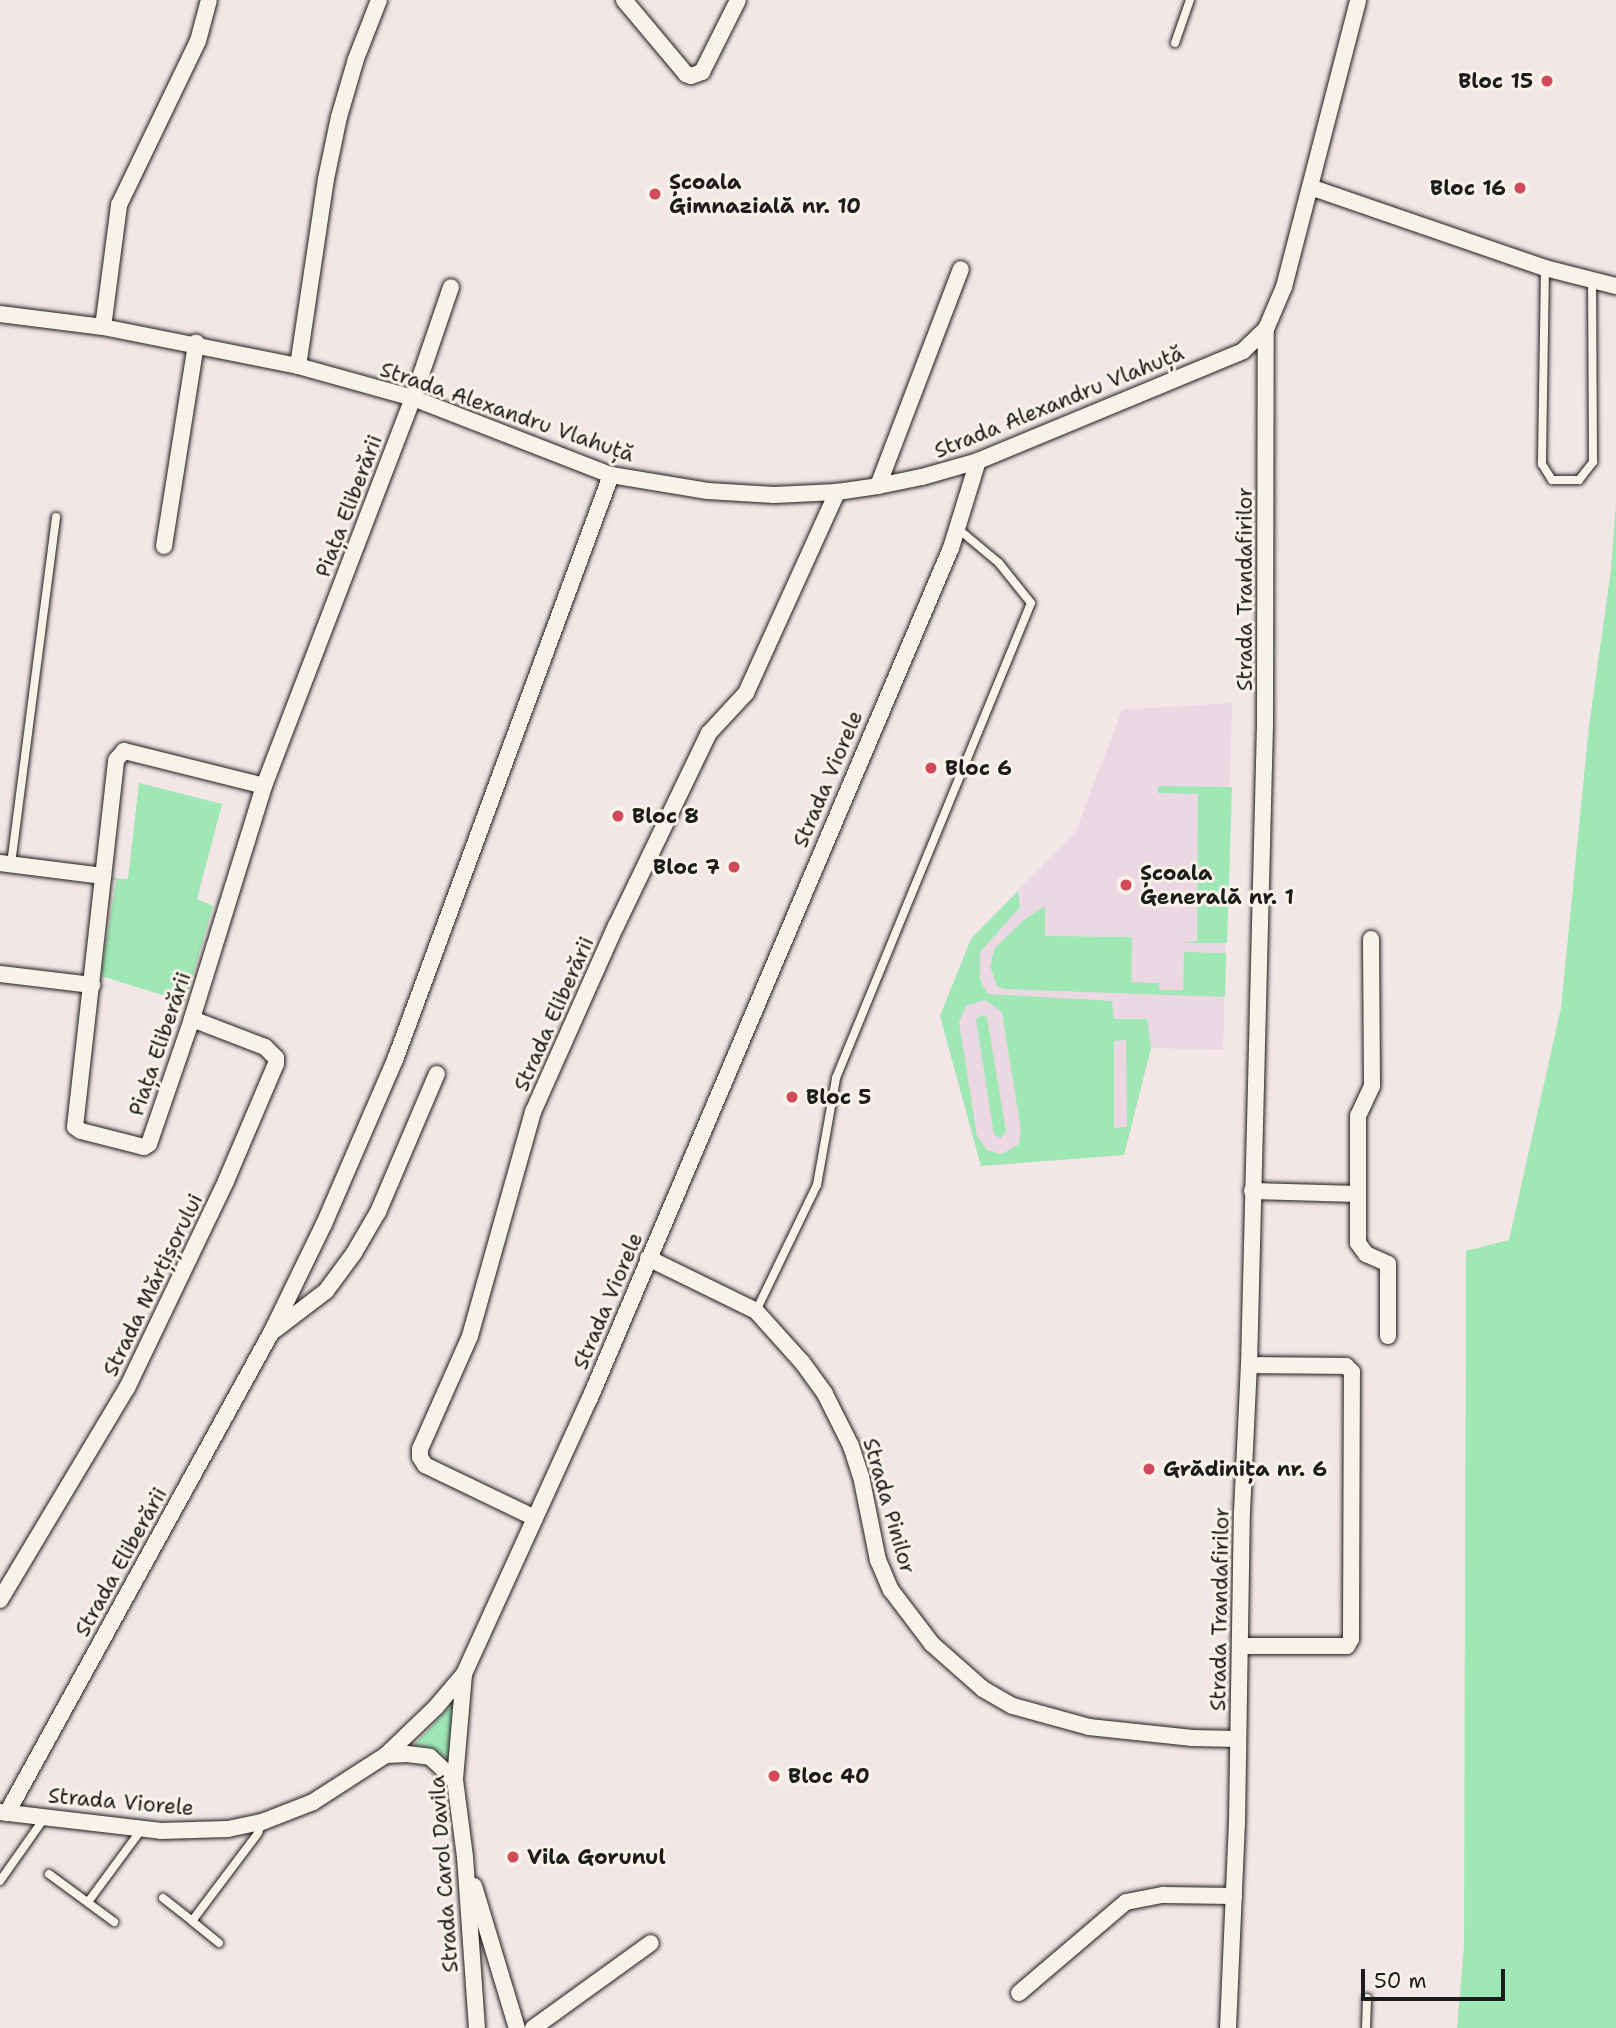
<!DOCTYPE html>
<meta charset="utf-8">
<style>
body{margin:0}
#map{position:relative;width:1616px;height:2028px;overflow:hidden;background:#f2e7e6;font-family:"Shantell Sans",sans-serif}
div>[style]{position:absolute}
.built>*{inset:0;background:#ebd8e3}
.green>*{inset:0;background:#9fe7b5}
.roads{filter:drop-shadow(0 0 2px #1c1c1c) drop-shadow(0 0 2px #1c1c1c)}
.lane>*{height:8px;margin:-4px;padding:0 4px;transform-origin:4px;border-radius:4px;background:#f7f3e8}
.street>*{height:16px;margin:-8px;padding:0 8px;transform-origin:8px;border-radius:8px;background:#f7f3e8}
.dots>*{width:19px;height:19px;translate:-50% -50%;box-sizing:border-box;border:4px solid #f7f3e8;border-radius:50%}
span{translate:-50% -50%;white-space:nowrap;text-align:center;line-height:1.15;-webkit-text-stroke:6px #f7f3e8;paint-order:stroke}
.poi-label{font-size:21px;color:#1c1c1c;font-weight:700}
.right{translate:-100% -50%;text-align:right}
.left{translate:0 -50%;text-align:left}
.street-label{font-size:21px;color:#1c1c1c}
.scale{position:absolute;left:1361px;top:1969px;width:144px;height:32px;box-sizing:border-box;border:4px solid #1c1c1c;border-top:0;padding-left:9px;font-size:21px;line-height:24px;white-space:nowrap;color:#1c1c1c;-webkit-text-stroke:5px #f7f3e8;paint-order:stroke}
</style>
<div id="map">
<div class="built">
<div style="clip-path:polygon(1232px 703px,1223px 1050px,1151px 1048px,1124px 1155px,981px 1166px,940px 1016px,971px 939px,1076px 831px,1122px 710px)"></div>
</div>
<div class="green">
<div style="clip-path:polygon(1616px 503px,1616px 2028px,1457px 2028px,1464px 1946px,1466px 1251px,1509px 1240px,1561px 1008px,1589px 726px,1611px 570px)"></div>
<div style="clip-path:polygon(139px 783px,222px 804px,197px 899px,213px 906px,185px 1002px,101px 976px,116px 880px,111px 878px,128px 879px)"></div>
<div style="clip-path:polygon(1158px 786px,1232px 787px,1227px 943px,1182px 943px,1197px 941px,1198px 794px,1158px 793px)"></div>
<div style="clip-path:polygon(evenodd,1018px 891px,1020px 907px,980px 952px,980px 980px,988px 994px,1112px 1001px,1114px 1019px,1147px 1019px,1151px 1048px,1124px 1155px,981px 1166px,940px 1016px,971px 939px,1018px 891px,985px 1000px,1002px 1012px,1021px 1130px,1019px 1144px,1002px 1154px,987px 1150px,977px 1136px,959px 1022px,966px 1006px,985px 1000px,1018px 891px,1126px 1040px,1127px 1127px,1114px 1128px,1114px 1041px,1126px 1040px)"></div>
<div style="clip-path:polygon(1045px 906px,1045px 936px,1132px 937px,1131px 982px,1159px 983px,1159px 990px,1183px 990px,1184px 952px,1226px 953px,1225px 997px,1004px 989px,997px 986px,990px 966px,995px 948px,1025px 919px)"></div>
<div style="clip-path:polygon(981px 1015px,987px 1017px,1006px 1131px,1001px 1138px,994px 1135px,976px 1019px)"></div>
<div style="clip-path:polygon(452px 1705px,449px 1759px,430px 1747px,414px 1745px)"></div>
</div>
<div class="roads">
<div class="lane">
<div style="left:1175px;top:43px;width:46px;rotate:-70.8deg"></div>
<div style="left:1545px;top:268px;width:196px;rotate:90.9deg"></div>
<div style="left:1542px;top:464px;width:19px;rotate:58deg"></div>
<div style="left:1552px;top:480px;width:27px"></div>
<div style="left:1579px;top:480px;width:23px;rotate:-52deg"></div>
<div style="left:1593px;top:462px;width:180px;rotate:-90.3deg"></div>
<div style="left:11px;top:864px;width:350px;rotate:-82.6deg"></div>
<div style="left:756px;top:1311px;width:140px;rotate:-64.2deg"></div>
<div style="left:817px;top:1185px;width:109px;rotate:-79.9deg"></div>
<div style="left:836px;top:1078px;width:513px;rotate:-67.68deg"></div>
<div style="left:1031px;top:603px;width:51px;rotate:-128.7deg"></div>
<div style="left:999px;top:563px;width:55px;rotate:-140.2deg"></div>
<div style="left:49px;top:1874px;width:81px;rotate:36.4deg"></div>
<div style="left:0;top:1881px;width:78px;rotate:-54.9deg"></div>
<div style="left:163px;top:1898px;width:37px;rotate:38deg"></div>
<div style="left:88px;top:1902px;width:89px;rotate:-53.6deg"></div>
<div style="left:219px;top:1943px;width:35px;rotate:-141deg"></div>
<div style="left:192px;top:1921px;width:110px;rotate:-53.1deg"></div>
<div style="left:258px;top:1833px;width:12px;rotate:-70deg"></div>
<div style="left:1366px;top:2028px;width:30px;rotate:-88deg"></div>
</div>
<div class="street">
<div style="left:624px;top:0;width:97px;rotate:50deg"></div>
<div style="left:686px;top:74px;width:5px;rotate:22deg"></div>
<div style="left:691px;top:76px;width:12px;rotate:-20deg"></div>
<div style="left:702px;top:72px;width:80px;rotate:-63.4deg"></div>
<div style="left:1310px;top:187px;width:249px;rotate:19deg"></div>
<div style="left:1545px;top:268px;width:73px;rotate:14.2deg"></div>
<div style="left:0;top:314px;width:104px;rotate:7.2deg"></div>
<div style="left:103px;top:327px;width:199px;rotate:11.3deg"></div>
<div style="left:298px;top:366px;width:119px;rotate:15.5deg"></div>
<div style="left:413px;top:398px;width:212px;rotate:21.3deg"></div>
<div style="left:611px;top:475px;width:98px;rotate:9.4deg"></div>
<div style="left:708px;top:491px;width:66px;rotate:3.5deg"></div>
<div style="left:774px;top:495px;width:63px;rotate:-2.7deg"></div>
<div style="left:837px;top:492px;width:41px;rotate:-8.3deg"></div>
<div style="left:878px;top:486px;width:45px;rotate:-11.6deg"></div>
<div style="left:922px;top:477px;width:58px;rotate:-15.9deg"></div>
<div style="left:978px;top:461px;width:287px;rotate:-22.5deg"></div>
<div style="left:1243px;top:351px;width:32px;rotate:-44deg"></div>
<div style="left:103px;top:327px;width:123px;rotate:-82.5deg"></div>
<div style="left:119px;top:205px;width:182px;rotate:-64.3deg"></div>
<div style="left:198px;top:41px;width:42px;rotate:-75deg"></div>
<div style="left:298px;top:366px;width:189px;rotate:-81.5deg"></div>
<div style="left:326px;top:179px;width:63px;rotate:-78.2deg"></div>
<div style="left:339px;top:117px;width:60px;rotate:-73.7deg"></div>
<div style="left:356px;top:59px;width:63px;rotate:-68.7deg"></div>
<div style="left:878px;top:486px;width:232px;rotate:-69.1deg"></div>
<div style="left:164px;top:546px;width:206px;rotate:-81deg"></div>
<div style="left:124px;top:751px;width:144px;rotate:14deg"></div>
<div style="left:264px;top:786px;width:244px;rotate:107.2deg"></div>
<div style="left:192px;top:1019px;width:132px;rotate:109deg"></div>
<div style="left:149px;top:1144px;width:6px;rotate:149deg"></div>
<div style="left:144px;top:1147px;width:65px;rotate:-165.7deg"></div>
<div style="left:81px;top:1131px;width:7px;rotate:-146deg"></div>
<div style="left:75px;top:1127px;width:369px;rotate:-83.6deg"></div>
<div style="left:116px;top:760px;width:12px;rotate:-48deg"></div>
<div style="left:264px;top:786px;width:416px;rotate:-69deg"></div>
<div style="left:413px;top:398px;width:117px;rotate:-71.1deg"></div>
<div style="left:0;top:863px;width:104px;rotate:7.2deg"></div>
<div style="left:1371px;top:939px;width:147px;rotate:89.6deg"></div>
<div style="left:1372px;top:1086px;width:33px;rotate:115deg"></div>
<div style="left:1358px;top:1116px;width:127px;rotate:90deg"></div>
<div style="left:1358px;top:1243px;width:14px;rotate:54deg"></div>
<div style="left:1366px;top:1254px;width:24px;rotate:24deg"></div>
<div style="left:1388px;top:1264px;width:72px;rotate:90deg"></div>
<div style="left:0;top:974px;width:93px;rotate:6.8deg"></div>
<div style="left:1252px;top:1191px;width:106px;rotate:1.6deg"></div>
<div style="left:648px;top:1258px;width:120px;rotate:26.1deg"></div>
<div style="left:756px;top:1311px;width:69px;rotate:48deg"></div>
<div style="left:802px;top:1362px;width:39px;rotate:54deg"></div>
<div style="left:825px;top:1394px;width:58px;rotate:63.4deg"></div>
<div style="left:851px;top:1446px;width:32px;rotate:72deg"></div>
<div style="left:861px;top:1476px;width:86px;rotate:78.6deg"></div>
<div style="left:878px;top:1560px;width:33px;rotate:67deg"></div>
<div style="left:891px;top:1590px;width:68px;rotate:52.8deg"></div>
<div style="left:932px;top:1644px;width:68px;rotate:41.4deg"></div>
<div style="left:983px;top:1689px;width:34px;rotate:30deg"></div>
<div style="left:1013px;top:1706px;width:79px;rotate:15.4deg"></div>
<div style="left:1089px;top:1727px;width:104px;rotate:6.1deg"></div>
<div style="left:1192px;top:1738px;width:46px;rotate:1.2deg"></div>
<div style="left:275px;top:1330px;width:64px;rotate:-37.4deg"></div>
<div style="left:326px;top:1291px;width:47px;rotate:-53.6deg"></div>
<div style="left:354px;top:1253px;width:48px;rotate:-59.7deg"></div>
<div style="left:378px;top:1212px;width:150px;rotate:-66.9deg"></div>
<div style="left:535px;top:1518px;width:122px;rotate:-154.3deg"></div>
<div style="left:425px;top:1465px;width:9px;rotate:-122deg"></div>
<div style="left:420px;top:1457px;width:8px;rotate:-90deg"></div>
<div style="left:420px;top:1449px;width:124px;rotate:-66.1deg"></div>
<div style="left:470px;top:1336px;width:233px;rotate:-74.3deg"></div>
<div style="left:533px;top:1112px;width:204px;rotate:-66deg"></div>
<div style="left:616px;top:926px;width:214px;rotate:-64.3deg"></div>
<div style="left:709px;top:733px;width:54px;rotate:-47.2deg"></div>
<div style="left:746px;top:693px;width:221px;rotate:-65.6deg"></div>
<div style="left:0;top:1600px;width:247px;rotate:-59.1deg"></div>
<div style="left:127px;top:1388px;width:229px;rotate:-64.4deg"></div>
<div style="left:226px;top:1181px;width:127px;rotate:-66.9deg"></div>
<div style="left:276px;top:1064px;width:6px;rotate:-90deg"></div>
<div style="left:276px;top:1058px;width:16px;rotate:-135deg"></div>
<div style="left:265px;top:1047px;width:78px;rotate:-159deg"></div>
<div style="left:1240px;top:1646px;width:107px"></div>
<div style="left:1347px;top:1646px;width:8px;rotate:-60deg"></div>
<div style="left:1351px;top:1639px;width:267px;rotate:-89.8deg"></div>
<div style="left:1352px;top:1372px;width:8px;rotate:-135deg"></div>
<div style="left:1346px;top:1366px;width:97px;rotate:-179.4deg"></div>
<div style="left:464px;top:1674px;width:106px;rotate:94.9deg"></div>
<div style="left:455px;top:1780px;width:78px;rotate:82.6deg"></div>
<div style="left:465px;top:1857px;width:171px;rotate:86deg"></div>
<div style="left:386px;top:1755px;width:21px;rotate:-3deg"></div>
<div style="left:407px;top:1754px;width:23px;rotate:7deg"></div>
<div style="left:430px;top:1757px;width:34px;rotate:43deg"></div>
<div style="left:0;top:1812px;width:162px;rotate:6.7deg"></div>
<div style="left:161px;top:1831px;width:67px;rotate:-1.7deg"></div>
<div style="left:228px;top:1829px;width:35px;rotate:-12deg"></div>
<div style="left:262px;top:1822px;width:55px;rotate:-21.4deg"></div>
<div style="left:313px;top:1802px;width:87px;rotate:-32.8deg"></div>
<div style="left:386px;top:1755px;width:69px;rotate:-43.8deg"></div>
<div style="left:436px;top:1707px;width:43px;rotate:-49.7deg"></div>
<div style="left:464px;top:1674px;width:303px;rotate:-65.5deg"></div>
<div style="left:590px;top:1398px;width:923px;rotate:-66.99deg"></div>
<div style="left:951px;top:548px;width:91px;rotate:-72.8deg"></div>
<div style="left:7px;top:1813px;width:548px;rotate:-61.19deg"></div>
<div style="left:271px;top:1333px;width:121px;rotate:-64.1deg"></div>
<div style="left:324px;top:1224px;width:179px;rotate:-66.6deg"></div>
<div style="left:395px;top:1060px;width:624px;rotate:-69.73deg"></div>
<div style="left:474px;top:1886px;width:148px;rotate:73.2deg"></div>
<div style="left:1019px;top:1993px;width:140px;rotate:-40.4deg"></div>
<div style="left:1126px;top:1902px;width:38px;rotate:-11deg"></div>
<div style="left:1163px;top:1895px;width:71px;rotate:0.8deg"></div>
<div style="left:533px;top:2028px;width:145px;rotate:-35.8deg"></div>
<div style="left:1228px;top:2028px;width:206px;rotate:-87.5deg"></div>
<div style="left:1237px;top:1822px;width:310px;rotate:-89.1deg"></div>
<div style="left:1242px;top:1512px;width:147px;rotate:-87.3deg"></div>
<div style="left:1249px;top:1365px;width:641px;rotate:-88.57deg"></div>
<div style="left:1265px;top:724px;width:395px;rotate:-89.9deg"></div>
<div style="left:1266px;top:329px;width:46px;rotate:-66.8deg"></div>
<div style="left:1284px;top:287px;width:296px;rotate:-75.5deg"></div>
</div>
</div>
<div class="dots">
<div style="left:1547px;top:81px;background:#d1495b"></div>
<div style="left:1520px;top:188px;background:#d1495b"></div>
<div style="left:655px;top:194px;background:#d1495b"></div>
<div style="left:931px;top:768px;background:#d1495b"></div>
<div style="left:618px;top:816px;background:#d1495b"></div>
<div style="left:734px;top:867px;background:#d1495b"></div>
<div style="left:1126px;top:885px;background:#d1495b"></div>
<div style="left:792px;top:1097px;background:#d1495b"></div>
<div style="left:1149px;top:1469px;background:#d1495b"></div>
<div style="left:774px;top:1776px;background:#d1495b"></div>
<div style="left:513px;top:1857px;background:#d1495b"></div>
</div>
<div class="poi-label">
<span class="right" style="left:1533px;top:81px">Bloc 15</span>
<span class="left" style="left:669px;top:194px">Școala<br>Gimnazială nr. 10</span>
<span class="right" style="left:1506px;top:188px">Bloc 16</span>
<span class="left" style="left:945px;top:768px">Bloc 6</span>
<span class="left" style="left:632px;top:816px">Bloc 8</span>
<span class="right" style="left:720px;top:867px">Bloc 7</span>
<span class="left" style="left:1140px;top:885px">Școala<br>Generală nr. 1</span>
<span class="left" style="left:806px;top:1097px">Bloc 5</span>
<span class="left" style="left:1163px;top:1469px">Grădinița nr. 6</span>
<span class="left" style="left:788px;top:1776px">Bloc 40</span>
<span class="left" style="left:527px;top:1857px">Vila Gorunul</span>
</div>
<div class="street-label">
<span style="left:1059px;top:402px;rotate:-22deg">Strada Alexandru Vlahuță</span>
<span style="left:507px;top:412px;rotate:19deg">Strada Alexandru Vlahuță</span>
<span style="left:349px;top:506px;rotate:-69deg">Piața Eliberării</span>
<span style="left:1245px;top:589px;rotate:-90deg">Strada Trandafirilor</span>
<span style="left:828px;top:779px;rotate:-67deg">Strada Viorele</span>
<span style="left:554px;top:1014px;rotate:-66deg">Strada Eliberării</span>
<span style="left:160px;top:1044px;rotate:-71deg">Piața Eliberării</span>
<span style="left:153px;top:1285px;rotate:-64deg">Strada Mărțișorului</span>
<span style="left:608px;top:1301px;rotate:-67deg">Strada Viorele</span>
<span style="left:889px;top:1506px;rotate:74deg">Strada Pinilor</span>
<span style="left:121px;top:1562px;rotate:-61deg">Strada Eliberării</span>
<span style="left:1220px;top:1609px;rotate:-89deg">Strada Trandafirilor</span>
<span style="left:121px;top:1802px;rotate:5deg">Strada Viorele</span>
<span style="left:444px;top:1874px;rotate:-94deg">Strada Carol Davila</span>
</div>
<div class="scale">50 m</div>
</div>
